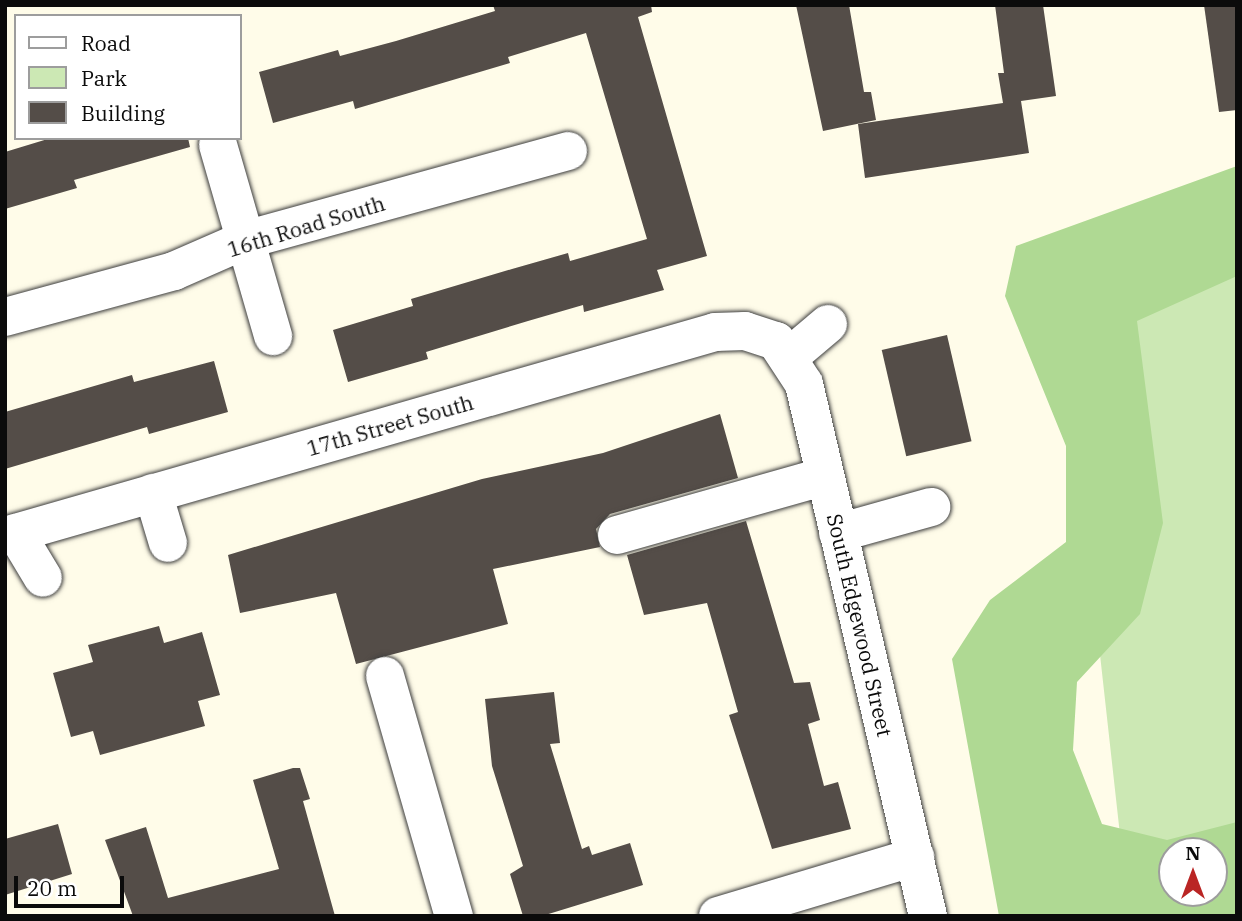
<!DOCTYPE html>
<style>
body{margin:0}
#map{position:relative;width:1242px;height:921px;overflow:hidden;background:#fffce9;font-family:"IBM Plex Serif",serif}
div>[style]{position:absolute}
.green>*{inset:0;background:#cce8b4}
.forest>*{inset:0;background:#afd993}
.building>*{inset:0;background:#544d48;transform-origin:0 0}
.roads{filter:drop-shadow(0 0 2px #3e3e3e) drop-shadow(0 0 2px #3e3e3e)}
.minor>*{height:38px;margin:-19px;padding:0 19px;transform-origin:19px;border-radius:19px;background:#fff}
span{translate:-50% -50%;white-space:nowrap;text-align:center;line-height:1.15;-webkit-text-stroke:7px #fff;paint-order:stroke}
.street-label{font-size:21px;color:#0b0b0b}
.frame{position:absolute;inset:0;border:7px solid #0b0b0b;pointer-events:none}
.legend{position:absolute;left:14px;top:14px;width:228px;height:126px;box-sizing:border-box;background:#fff;border:2px solid #9d9d9d;margin:0;padding:9px 12px;list-style:none;font-size:21px;color:#0b0b0b}
.legend li{display:flex;align-items:center;gap:14px;height:35px}
.legend b{width:35px;border:2px solid #9d9d9d}
.north{position:absolute;left:1158px;top:837px;width:70px;height:70px;box-sizing:border-box;background:#fff;border:2px solid #9d9d9d;border-radius:50%;rotate:0deg;font-size:19px;font-weight:700;line-height:28px;text-align:center;color:#0b0b0b}
.north::after{content:'';display:block;margin:auto;width:24px;height:32px;background:#ba2524;clip-path:polygon(50% 0,100% 100%,50% 72%,0 100%)}
.scale{position:absolute;left:14px;top:876px;width:110px;height:32px;box-sizing:border-box;border:4px solid #0b0b0b;border-top:0;padding-left:9px;font-size:21px;line-height:24px;white-space:nowrap;color:#0b0b0b;-webkit-text-stroke:5px #fff;paint-order:stroke}
</style>
<div id="map">
<div class="green">
<div style="clip-path:polygon(1237px 199px,1237px 885px,1214px 851px,1172px 851px,1172px 893px,1129px 916px,1056px 258px)"></div>
</div>
<div class="forest">
<div style="clip-path:polygon(evenodd,1237px 166px,1237px 276px,1137px 321px,1163px 523px,1140px 614px,1077px 682px,1073px 750px,1102px 824px,1167px 840px,1237px 822px,1237px 916px,999px 916px,952px 659px,990px 600px,1066px 542px,1066px 446px,1005px 296px,1016px 246px,1237px 166px,1172px 851px,1214px 851px,1214px 893px,1172px 893px,1172px 851px)"></div>
</div>
<div class="building">
<div style="clip-path:polygon(493px 5px,651px 5px,652px 12px,638px 17px,707px 256px,657px 270px,664px 290px,584px 312px,583px 305px,528px 321px,426px 352px,428px 359px,348px 382px,333px 330px,413px 306px,411px 299px,512px 269px,568px 253px,570px 261px,647px 239px,586px 33px,508px 57px,510px 63px,355px 109px,353px 101px,273px 123px,259px 72px,338px 50px,340px 56px,396px 41px,495px 11px)"></div>
<div style="clip-path:polygon(796px 5px,849px 5px,864px 92px,871px 92px,876px 120px,823px 131px)"></div>
<div style="clip-path:polygon(995px 5px,1043px 5px,1056px 96px,1021px 101px,1029px 153px,865px 178px,858px 124px,1003px 103px,998px 73px,1004px 73px)"></div>
<div style="clip-path:polygon(1204px 5px,1237px 5px,1237px 110px,1219px 112px)"></div>
<div style="clip-path:polygon(51px 138px,188px 138px,190px 147px,74px 180px,77px 188px,5px 209px,5px 152px)"></div>
<div style="left:947px;top:335px;width:109px;height:67px;rotate:77deg"></div>
<div style="clip-path:polygon(214px 361px,228px 412px,149px 434px,147px 427px,5px 469px,5px 412px,132px 375px,134px 382px)"></div>
<div style="clip-path:polygon(720px 414px,738px 478px,610px 514px,596px 529px,600px 547px,493px 569px,508px 624px,356px 664px,336px 593px,240px 613px,228px 555px,482px 479px,603px 453px)"></div>
<div style="clip-path:polygon(746px 521px,794px 683px,810px 682px,820px 720px,808px 724px,824px 786px,838px 782px,851px 829px,772px 849px,729px 715px,738px 712px,707px 603px,644px 615px,627px 555px)"></div>
<div style="clip-path:polygon(159px 626px,164px 643px,202px 632px,220px 695px,198px 701px,205px 726px,100px 755px,93px 731px,71px 737px,53px 673px,93px 662px,88px 645px)"></div>
<div style="clip-path:polygon(554px 692px,560px 743px,550px 744px,582px 849px,589px 846px,592px 855px,630px 843px,643px 885px,542px 916px,523px 916px,510px 874px,523px 866px,492px 766px,485px 699px)"></div>
<div style="clip-path:polygon(293px 768px,300px 768px,310px 799px,303px 801px,335px 916px,133px 916px,105px 840px,146px 827px,168px 898px,279px 869px,253px 780px)"></div>
<div style="clip-path:polygon(58px 824px,72px 874px,5px 895px,5px 839px)"></div>
</div>
<div class="roads">
<div class="minor">
<div style="left:218px;top:145px;width:199px;rotate:73.9deg"></div>
<div style="left:5px;top:317px;width:175px;rotate:-15.2deg"></div>
<div style="left:174px;top:271px;width:77px;rotate:-23.6deg"></div>
<div style="left:245px;top:240px;width:335px;rotate:-15.4deg"></div>
<div style="left:789px;top:357px;width:51px;rotate:-40.2deg"></div>
<div style="left:153px;top:493px;width:52px;rotate:73.3deg"></div>
<div style="left:16px;top:533px;width:52px;rotate:59deg"></div>
<div style="left:838px;top:533px;width:97px;rotate:-15.6deg"></div>
<div style="left:617px;top:535px;width:216px;rotate:-15.8deg"></div>
<div style="left:5px;top:536px;width:739px;rotate:-16.03deg"></div>
<div style="left:715px;top:332px;width:30px;rotate:-2deg"></div>
<div style="left:745px;top:331px;width:33px;rotate:18deg"></div>
<div style="left:776px;top:341px;width:51px;rotate:56.9deg"></div>
<div style="left:804px;top:384px;width:546px;rotate:76.88deg"></div>
<div style="left:385px;top:676px;width:250px;rotate:74deg"></div>
<div style="left:718px;top:916px;width:206px;rotate:-16.7deg"></div>
</div>
</div>
<div class="street-label">
<span style="left:306px;top:226px;rotate:-17deg">16th Road South</span>
<span style="left:390px;top:425px;rotate:-16deg">17th Street South</span>
<span style="left:860px;top:625px;rotate:77deg">South Edgewood Street</span>
</div>
<div class="frame"></div>
<ul class="legend">
<li><b style="height:9px;background:#fff"></b>Road</li>
<li><b style="height:19px;background:#cce8b4"></b>Park</li>
<li><b style="height:19px;background:#544d48"></b>Building</li>
</ul>
<div class="north">N</div>
<div class="scale">20 m</div>
</div>
